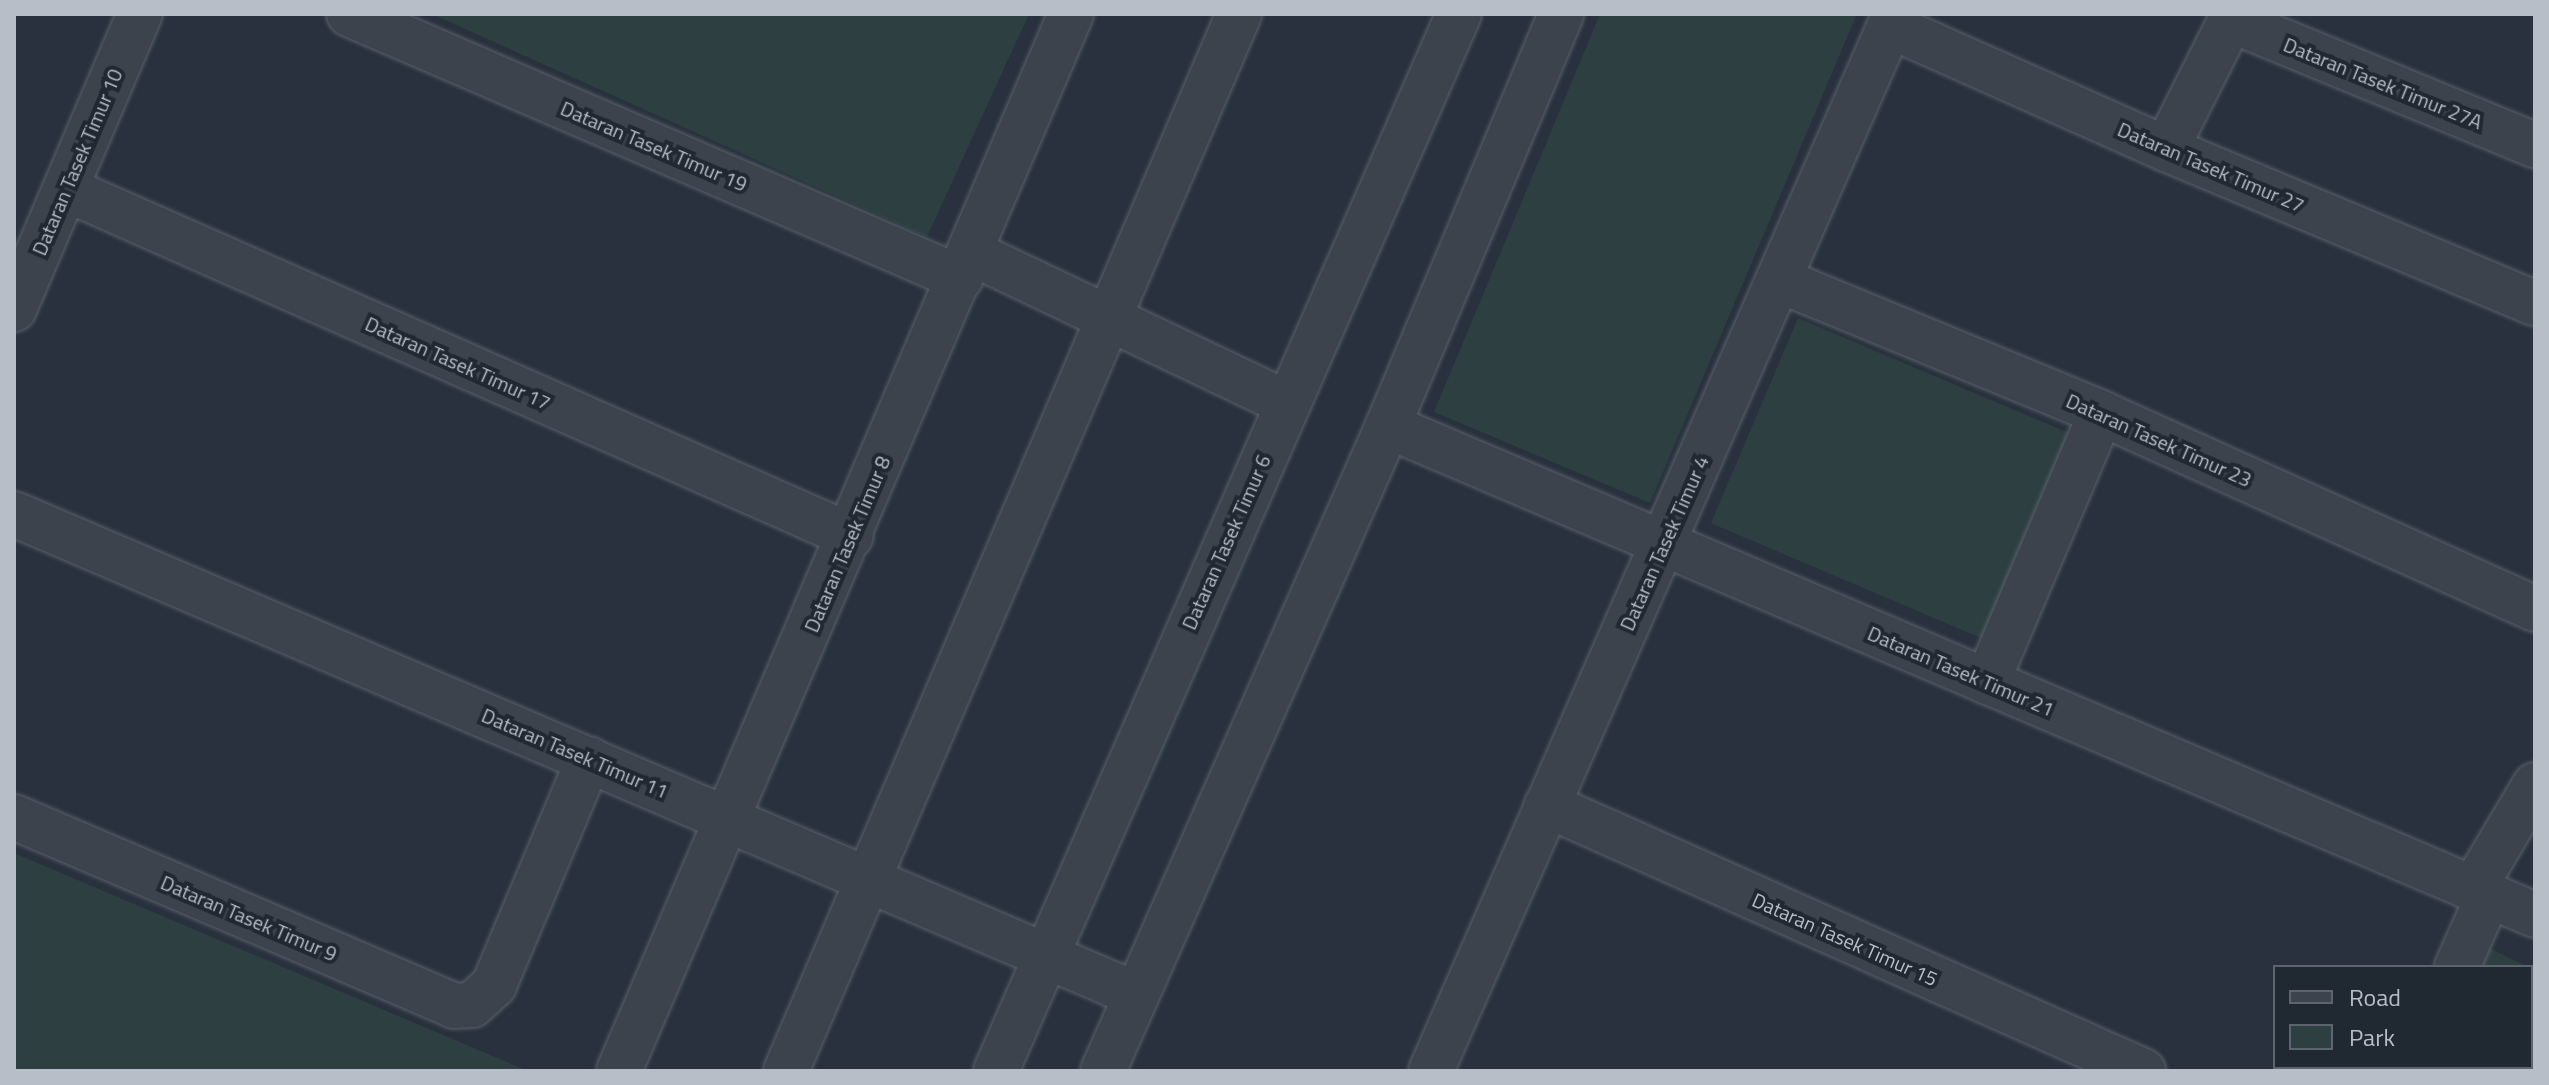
<!DOCTYPE html>
<style>
body{margin:0}
#map{position:relative;width:2549px;height:1085px;overflow:hidden;background:#28313d;font-family:"Titillium Web",sans-serif}
div>[style]{position:absolute}
.green>*{inset:0;background:#2d3f40;transform-origin:0 0}
.roads{filter:drop-shadow(0 0 2px #5a616b) drop-shadow(0 0 2px #5a616b)}
.minor>*{height:44px;margin:-22px;padding:0 22px;transform-origin:22px;border-radius:22px;background:#3c434d}
span{translate:-50% -50%;white-space:nowrap;text-align:center;line-height:1.15;-webkit-text-stroke:8px #202832;paint-order:stroke}
.street-label{font-size:20px;color:#b8bec8}
.frame{position:absolute;inset:0;border:16px solid #b8bec8;pointer-events:none}
.legend{position:absolute;left:2273px;top:965px;width:260px;height:104px;box-sizing:border-box;background:#202832;border:2px solid #5d646e;margin:0;padding:10px 14px;list-style:none;font-size:24px;color:#b8bec8}
.legend li{display:flex;align-items:center;gap:16px;height:40px}
.legend b{width:40px;border:2px solid #5d646e}
</style>
<div id="map">
<div class="green">
<div style="clip-path:polygon(432px 14px,1029px 14px,927px 237px)"></div>
<div style="clip-path:polygon(1600px 14px,1857px 14px,1650px 503px,1434px 412px)"></div>
<div style="left:1798px;top:318px;width:294px;height:223px;rotate:23deg"></div>
<div style="clip-path:polygon(14px 853px,528px 1071px,14px 1071px)"></div>
<div style="clip-path:polygon(2483px 945px,2528px 967px,2473px 967px)"></div>
<div style="clip-path:polygon(2531px 969px,2535px 1071px,2428px 1071px,2531px 1067px)"></div>
</div>
<div class="roads">
<div class="minor">
<div style="left:349px;top:14px;width:666px;rotate:23.37deg"></div>
<div style="left:2231px;top:20px;width:329px;rotate:22.4deg"></div>
<div style="left:1890px;top:26px;width:302px;rotate:24deg"></div>
<div style="left:2166px;top:149px;width:400px;rotate:22.7deg"></div>
<div style="left:2166px;top:149px;width:151px;rotate:-63.3deg"></div>
<div style="left:66px;top:189px;width:858px;rotate:23.85deg"></div>
<div style="left:970px;top:252px;width:351px;rotate:25.5deg"></div>
<div style="left:1779px;top:280px;width:348px;rotate:22.4deg"></div>
<div style="left:2101px;top:413px;width:476px;rotate:24.3deg"></div>
<div style="left:14px;top:309px;width:321px;rotate:-66.9deg"></div>
<div style="left:1388px;top:426px;width:1247px;rotate:23.09deg"></div>
<div style="left:14px;top:514px;width:1219px;rotate:23.18deg"></div>
<div style="left:1987px;top:682px;width:292px;rotate:-67deg"></div>
<div style="left:1547px;top:805px;width:653px;rotate:24.05deg"></div>
<div style="left:14px;top:817px;width:479px;rotate:23.2deg"></div>
<div style="left:454px;top:1006px;width:18px;rotate:-3deg"></div>
<div style="left:472px;top:1005px;width:30px;rotate:-42deg"></div>
<div style="left:494px;top:985px;width:245px;rotate:-67.2deg"></div>
<div style="left:2473px;top:889px;width:121px;rotate:-59.2deg"></div>
<div style="left:2457px;top:967px;width:77px;rotate:-66.1deg"></div>
<div style="left:619px;top:1071px;width:1150px;rotate:-66.85deg"></div>
<div style="left:786px;top:1071px;width:1150px;rotate:-66.8deg"></div>
<div style="left:996px;top:1071px;width:1154px;rotate:-66.35deg"></div>
<div style="left:1103px;top:1071px;width:705px;rotate:-66.16deg"></div>
<div style="left:1388px;top:426px;width:447px;rotate:-67.2deg"></div>
<div style="left:1431px;top:1071px;width:1154px;rotate:-66.3deg"></div>
<div style="left:2411px;top:1071px;width:4px;rotate:-63deg"></div>
</div>
</div>
<div class="street-label">
<span style="left:2383px;top:83px;rotate:22deg">Dataran Tasek Timur 27A</span>
<span style="left:654px;top:146px;rotate:23deg">Dataran Tasek Timur 19</span>
<span style="left:77px;top:162px;rotate:-67deg">Dataran Tasek Timur 10</span>
<span style="left:2211px;top:167px;rotate:23deg">Dataran Tasek Timur 27</span>
<span style="left:458px;top:363px;rotate:24deg">Dataran Tasek Timur 17</span>
<span style="left:2159px;top:440px;rotate:24deg">Dataran Tasek Timur 23</span>
<span style="left:1226px;top:542px;rotate:-66deg">Dataran Tasek Timur 6</span>
<span style="left:1664px;top:543px;rotate:-66deg">Dataran Tasek Timur 4</span>
<span style="left:847px;top:544px;rotate:-67deg">Dataran Tasek Timur 8</span>
<span style="left:1961px;top:671px;rotate:23deg">Dataran Tasek Timur 21</span>
<span style="left:575px;top:753px;rotate:23deg">Dataran Tasek Timur 11</span>
<span style="left:249px;top:918px;rotate:23deg">Dataran Tasek Timur 9</span>
<span style="left:1845px;top:939px;rotate:24deg">Dataran Tasek Timur 15</span>
</div>
<div class="frame"></div>
<ul class="legend">
<li><b style="height:10px;background:#3c434d"></b>Road</li>
<li><b style="height:22px;background:#2d3f40"></b>Park</li>
</ul>
</div>
